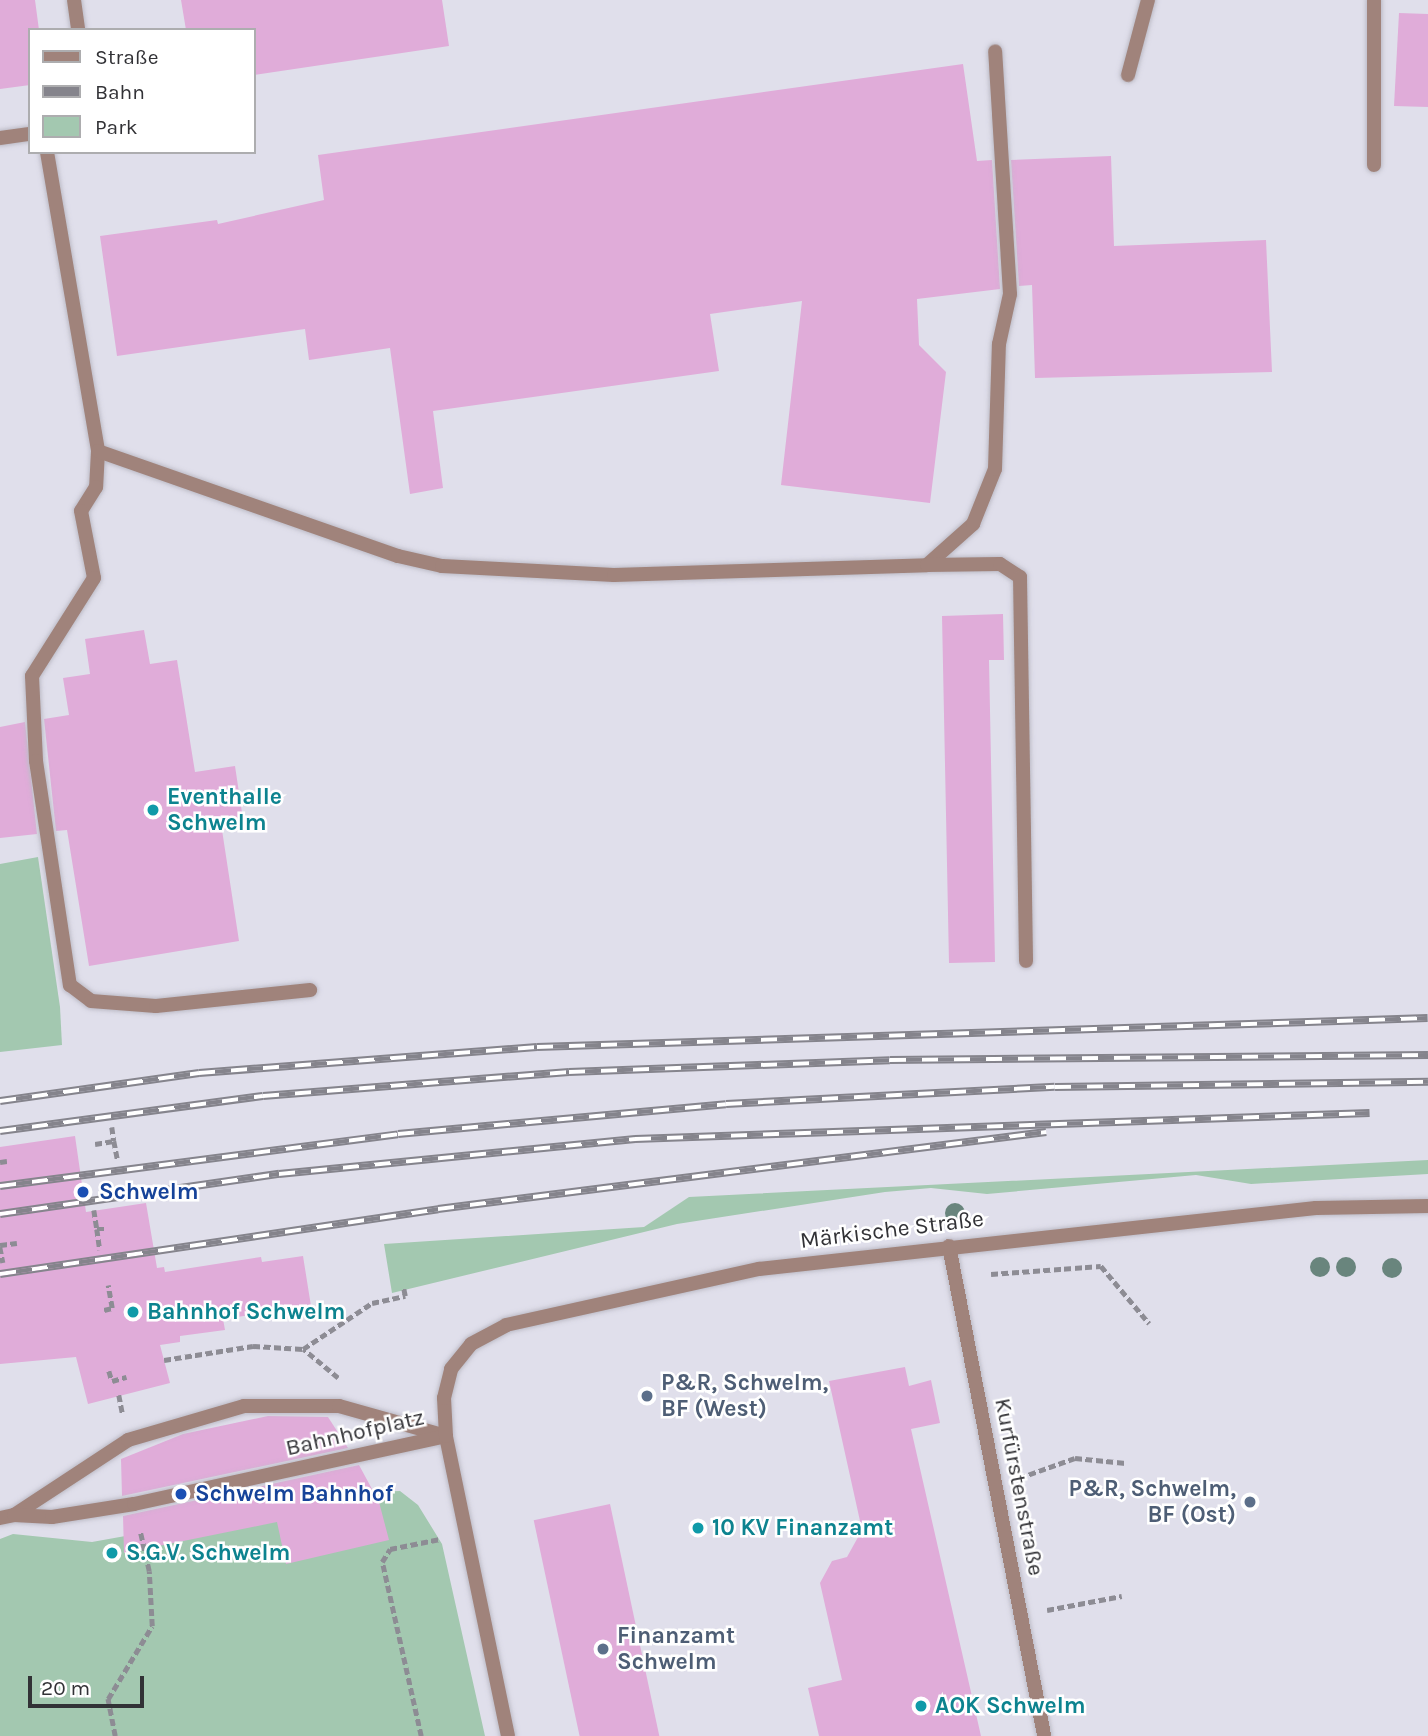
<!DOCTYPE html>
<meta charset="utf-8">
<style>
body{margin:0}
#map{position:relative;width:1428px;height:1736px;overflow:hidden;background:#e0dfeb;font-family:Karla,sans-serif}
div>[style]{position:absolute}
.green>*{inset:0;background:#a3c8b0}
.building>*{inset:0;background:#e0acd9;transform-origin:0 0}
.path>*{height:4.5px;margin-top:-2.25px;transform-origin:0;background:repeating-linear-gradient(90deg,#8d8c94 0 7px,transparent 0 10.5px)}
.roads{filter:drop-shadow(0 0 2px #bdbcc7) drop-shadow(0 0 2px #bdbcc7)}
.service>*{height:14px;margin:-7px;padding:0 7px;transform-origin:7px;border-radius:7px;background:#a0837b}
.minor>*{height:14px;margin:-7px;padding:0 7px;transform-origin:7px;border-radius:7px;background:#a0837b}
.rail>*{height:8px;margin-top:-4px;transform-origin:0;background:repeating-linear-gradient(90deg,#fff 0 16px,#85848c 0 32px);box-sizing:border-box;border-block:2px solid #85848c}
.path-bridge>*{height:4.5px;margin-top:-2.25px;transform-origin:0;background:repeating-linear-gradient(90deg,#8d8c94 0 7px,transparent 0 10.5px)}
.trees>*{width:20px;height:20px;margin:-10px;border-radius:50%;background:#69857d}
.dots>*{width:19px;height:19px;translate:-50% -50%;box-sizing:border-box;border:4px solid #fff;border-radius:50%}
span{translate:-50% -50%;white-space:nowrap;text-align:center;line-height:1.15;-webkit-text-stroke:5px #fff;paint-order:stroke}
.culture-label{font-size:23px;color:#0d838f;font-weight:700}
.left{translate:0 -50%;text-align:left}
.transit-label{font-size:23px;color:#164399;font-weight:700}
.street-label{font-size:23px;color:#323236}
.service-label{font-size:23px;color:#4e5e75;font-weight:700}
.right{translate:-100% -50%;text-align:right}
.legend{position:absolute;left:28px;top:28px;width:228px;height:126px;box-sizing:border-box;background:#fff;border:2px solid #adadaf;margin:0;padding:9px 12px;list-style:none;font-size:21px;color:#323236}
.legend li{display:flex;align-items:center;gap:14px;height:35px}
.legend b{width:35px;border:2px solid #adadaf}
.scale{position:absolute;left:28px;top:1676px;width:116px;height:32px;box-sizing:border-box;border:4px solid #323236;border-top:0;padding-left:9px;font-size:21px;line-height:24px;white-space:nowrap;color:#323236;-webkit-text-stroke:5px #fff;paint-order:stroke}
</style>
<div id="map">
<div class="green">
<div style="clip-path:polygon(38px 857px,60px 1007px,62px 1045px,0 1052px,0 864px)"></div>
<div style="clip-path:polygon(1428px 1160px,1428px 1174px,1251px 1184px,1196px 1175px,987px 1194px,931px 1188px,885px 1192px,677px 1224px,392px 1293px,384px 1244px,644px 1227px,689px 1197px)"></div>
<div style="clip-path:polygon(400px 1491px,418px 1505px,442px 1544px,485px 1736px,0 1736px,0 1539px,13px 1534px,92px 1542px,370px 1492px)"></div>
</div>
<div class="building">
<div style="clip-path:polygon(0 0,35px 0,39px 30px,30px 30px,30px 85px,0 89px)"></div>
<div style="clip-path:polygon(181px 0,442px 0,449px 46px,254px 75px,254px 30px,186px 30px)"></div>
<div style="clip-path:polygon(1399px 13px,1428px 14px,1428px 107px,1394px 106px)"></div>
<div style="clip-path:polygon(963px 64px,977px 161px,992px 160px,1000px 289px,917px 299px,919px 345px,946px 372px,930px 503px,781px 485px,802px 301px,710px 314px,719px 371px,433px 411px,443px 488px,410px 494px,390px 348px,309px 360px,305px 329px,117px 356px,100px 236px,217px 220px,218px 224px,324px 200px,318px 155px)"></div>
<div style="clip-path:polygon(1111px 156px,1114px 246px,1266px 240px,1272px 372px,1035px 378px,1032px 285px,1019px 286px,1011px 160px)"></div>
<div style="clip-path:polygon(1003px 614px,1004px 660px,989px 660px,995px 962px,949px 963px,942px 616px)"></div>
<div style="clip-path:polygon(144px 630px,150px 664px,177px 660px,195px 772px,235px 766px,244px 826px,222px 830px,239px 941px,89px 966px,67px 830px,56px 831px,44px 719px,69px 715px,63px 678px,90px 674px,85px 639px)"></div>
<div style="clip-path:polygon(25px 722px,37px 834px,0 838px,0 727px)"></div>
<div style="clip-path:polygon(75px 1136px,86px 1212px,146px 1203px,157px 1268px,164px 1267px,165px 1272px,261px 1257px,262px 1262px,303px 1256px,311px 1306px,223px 1319px,225px 1330px,180px 1336px,180px 1342px,160px 1345px,170px 1383px,88px 1404px,76px 1357px,0 1364px,0 1147px)"></div>
<div style="clip-path:polygon(905px 1367px,909px 1386px,931px 1380px,940px 1423px,911px 1429px,981px 1736px,819px 1736px,808px 1688px,842px 1680px,820px 1583px,832px 1561px,847px 1557px,862px 1530px,829px 1381px)"></div>
<div style="clip-path:polygon(268px 1416px,328px 1417px,348px 1448px,122px 1496px,121px 1459px,183px 1434px)"></div>
<div style="clip-path:polygon(359px 1465px,379px 1502px,389px 1540px,286px 1564px,277px 1522px,124px 1553px,123px 1516px)"></div>
<div style="left:610px;top:1504px;width:238px;height:78px;rotate:78deg"></div>
</div>
<div class="path">
<div style="left:112px;top:1127px;width:14px;rotate:82deg"></div>
<div style="left:95px;top:1144px;width:19px;rotate:-9deg"></div>
<div style="left:114px;top:1141px;width:20px;rotate:79deg"></div>
<div style="left:0;top:1162px;width:7px;rotate:-8deg"></div>
<div style="left:94px;top:1210px;width:19px;rotate:81deg"></div>
<div style="left:97px;top:1229px;width:9px"></div>
<div style="left:97px;top:1229px;width:21px;rotate:82deg"></div>
<div style="left:0;top:1245px;width:17px;rotate:-7deg"></div>
<div style="left:0;top:1247px;width:16px;rotate:79deg"></div>
<div style="left:991px;top:1274px;width:110px;rotate:-4.2deg"></div>
<div style="left:1101px;top:1266px;width:75px;rotate:49.9deg"></div>
<div style="left:104px;top:1310px;width:8px;rotate:-14deg"></div>
<div style="left:112px;top:1308px;width:23px;rotate:-100deg"></div>
<div style="left:164px;top:1360px;width:90px;rotate:-8.9deg"></div>
<div style="left:253px;top:1346px;width:50px;rotate:3.4deg"></div>
<div style="left:338px;top:1378px;width:45px;rotate:-140.4deg"></div>
<div style="left:303px;top:1349px;width:83px;rotate:-33.7deg"></div>
<div style="left:372px;top:1303px;width:34px;rotate:-12deg"></div>
<div style="left:405px;top:1296px;width:10px;rotate:-101deg"></div>
<div style="left:119px;top:1395px;width:20px;rotate:79deg"></div>
<div style="left:1019px;top:1478px;width:59px;rotate:-19.7deg"></div>
<div style="left:1075px;top:1458px;width:51px;rotate:5.6deg"></div>
<div style="left:1047px;top:1610px;width:76px;rotate:-10.6deg"></div>
<div style="left:115px;top:1736px;width:38px;rotate:-101deg"></div>
<div style="left:108px;top:1699px;width:85px;rotate:-58.9deg"></div>
<div style="left:152px;top:1626px;width:55px;rotate:-93.1deg"></div>
<div style="left:149px;top:1571px;width:41px;rotate:-102.7deg"></div>
<div style="left:421px;top:1736px;width:178px;rotate:-102.6deg"></div>
<div style="left:382px;top:1562px;width:15px;rotate:-58deg"></div>
<div style="left:390px;top:1549px;width:51px;rotate:-11.3deg"></div>
</div>
<div class="roads">
<div class="service">
<div style="left:74px;top:0;width:30px;rotate:82deg"></div>
<div style="left:1374px;top:0;width:165px;rotate:90deg"></div>
<div style="left:1128px;top:75px;width:78px;rotate:-75.1deg"></div>
<div style="left:0;top:138px;width:30px;rotate:-8deg"></div>
<div style="left:47px;top:152px;width:303px;rotate:80.3deg"></div>
<div style="left:98px;top:451px;width:36px;rotate:93deg"></div>
<div style="left:96px;top:487px;width:28px;rotate:122deg"></div>
<div style="left:81px;top:511px;width:68px;rotate:79deg"></div>
<div style="left:94px;top:578px;width:116px;rotate:122.3deg"></div>
<div style="left:32px;top:676px;width:85px;rotate:87.3deg"></div>
<div style="left:36px;top:761px;width:227px;rotate:81.4deg"></div>
<div style="left:70px;top:985px;width:26px;rotate:37deg"></div>
<div style="left:91px;top:1001px;width:65px;rotate:4.4deg"></div>
<div style="left:156px;top:1006px;width:155px;rotate:-5.9deg"></div>
<div style="left:98px;top:451px;width:318px;rotate:19.3deg"></div>
<div style="left:398px;top:556px;width:45px;rotate:12.8deg"></div>
<div style="left:442px;top:566px;width:172px;rotate:3deg"></div>
<div style="left:614px;top:575px;width:313px;rotate:-1.8deg"></div>
<div style="left:927px;top:565px;width:62px;rotate:-41.7deg"></div>
<div style="left:973px;top:524px;width:59px;rotate:-68.2deg"></div>
<div style="left:995px;top:469px;width:125px;rotate:-88.2deg"></div>
<div style="left:999px;top:344px;width:51px;rotate:-77.6deg"></div>
<div style="left:1010px;top:294px;width:243px;rotate:-93.5deg"></div>
<div style="left:927px;top:565px;width:73px;rotate:-0.8deg"></div>
<div style="left:1000px;top:564px;width:24px;rotate:33deg"></div>
<div style="left:1020px;top:577px;width:384px;rotate:89.1deg"></div>
<div style="left:0;top:1518px;width:14px;rotate:-12deg"></div>
<div style="left:14px;top:1515px;width:136px;rotate:-33.3deg"></div>
<div style="left:128px;top:1440px;width:121px;rotate:-16.3deg"></div>
<div style="left:244px;top:1406px;width:95px"></div>
<div style="left:339px;top:1406px;width:111px;rotate:15.7deg"></div>
</div>
<div class="minor">
<div style="left:949px;top:1246px;width:499px;rotate:79deg"></div>
<div style="left:14px;top:1515px;width:38px;rotate:3deg"></div>
<div style="left:52px;top:1517px;width:83px;rotate:-9deg"></div>
<div style="left:134px;top:1504px;width:319px;rotate:-12.3deg"></div>
<div style="left:508px;top:1736px;width:306px;rotate:-101.7deg"></div>
<div style="left:446px;top:1436px;width:38px;rotate:-93deg"></div>
<div style="left:444px;top:1398px;width:30px;rotate:-76deg"></div>
<div style="left:451px;top:1369px;width:32px;rotate:-51deg"></div>
<div style="left:471px;top:1344px;width:40px;rotate:-28deg"></div>
<div style="left:506px;top:1325px;width:259px;rotate:-12.5deg"></div>
<div style="left:759px;top:1269px;width:560px;rotate:-6.25deg"></div>
<div style="left:1316px;top:1208px;width:112px;rotate:-1deg"></div>
</div>
</div>
<div class="rail">
<div style="left:0;top:1101px;width:201px;rotate:-8deg"></div>
<div style="left:199px;top:1073px;width:339px;rotate:-4.4deg"></div>
<div style="left:537px;top:1047px;width:891px;rotate:-1.86deg"></div>
<div style="left:0;top:1131px;width:265px;rotate:-7.6deg"></div>
<div style="left:263px;top:1096px;width:307px;rotate:-4.5deg"></div>
<div style="left:569px;top:1072px;width:321px;rotate:-2.1deg"></div>
<div style="left:890px;top:1060px;width:538px;rotate:-0.53deg"></div>
<div style="left:0;top:1186px;width:401px;rotate:-7.4deg"></div>
<div style="left:398px;top:1134px;width:329px;rotate:-5.2deg"></div>
<div style="left:726px;top:1104px;width:329px;rotate:-3deg"></div>
<div style="left:1055px;top:1087px;width:373px;rotate:-0.8deg"></div>
<div style="left:0;top:1214px;width:282px;rotate:-8.2deg"></div>
<div style="left:279px;top:1174px;width:358px;rotate:-5.6deg"></div>
<div style="left:635px;top:1139px;width:735px;rotate:-2.03deg"></div>
<div style="left:0;top:1274px;width:443px;rotate:-8.4deg"></div>
<div style="left:438px;top:1209px;width:613px;rotate:-7.22deg"></div>
</div>
<div class="path-bridge">
<div style="left:109px;top:1371px;width:10px;rotate:73deg"></div>
<div style="left:112px;top:1381px;width:15px;rotate:-16deg"></div>
</div>
<div class="trees">
<div style="left:955px;top:1213px"></div>
<div style="left:1320px;top:1267px"></div>
<div style="left:1346px;top:1267px"></div>
<div style="left:1392px;top:1268px"></div>
</div>
<div class="dots">
<div style="left:153px;top:810px;background:#0f9aa8"></div>
<div style="left:83px;top:1192px;background:#1a4fb4"></div>
<div style="left:133px;top:1312px;background:#0f9aa8"></div>
<div style="left:647px;top:1396px;background:#5c6f8a"></div>
<div style="left:181px;top:1494px;background:#1a4fb4"></div>
<div style="left:1250px;top:1502px;background:#5c6f8a"></div>
<div style="left:698px;top:1528px;background:#0f9aa8"></div>
<div style="left:112px;top:1553px;background:#0f9aa8"></div>
<div style="left:603px;top:1649px;background:#5c6f8a"></div>
<div style="left:921px;top:1706px;background:#0f9aa8"></div>
</div>
<div class="culture-label">
<span class="left" style="left:167px;top:810px">Eventhalle<br>Schwelm</span>
<span class="left" style="left:147px;top:1312px">Bahnhof Schwelm</span>
<span class="left" style="left:712px;top:1528px">10 KV Finanzamt</span>
<span class="left" style="left:126px;top:1553px">S.G.V. Schwelm</span>
<span class="left" style="left:935px;top:1706px">AOK Schwelm</span>
</div>
<div class="transit-label">
<span class="left" style="left:99px;top:1192px">Schwelm</span>
<span class="left" style="left:195px;top:1494px">Schwelm Bahnhof</span>
</div>
<div class="street-label">
<span style="left:892px;top:1230px;rotate:-7deg">Märkische Straße</span>
<span style="left:355px;top:1433px;rotate:-13deg">Bahnhofplatz</span>
<span style="left:1019px;top:1487px;rotate:79deg">Kurfürstenstraße</span>
</div>
<div class="service-label">
<span class="left" style="left:661px;top:1396px">P&amp;R, Schwelm,<br>BF (West)</span>
<span class="right" style="left:1236px;top:1502px">P&amp;R, Schwelm,<br>BF (Ost)</span>
<span class="left" style="left:617px;top:1649px">Finanzamt<br>Schwelm</span>
</div>
<ul class="legend">
<li><b style="height:9px;background:#a0837b"></b>Straße</li>
<li><b style="height:9px;background:#85848c"></b>Bahn</li>
<li><b style="height:19px;background:#a3c8b0"></b>Park</li>
</ul>
<div class="scale">20 m</div>
</div>
